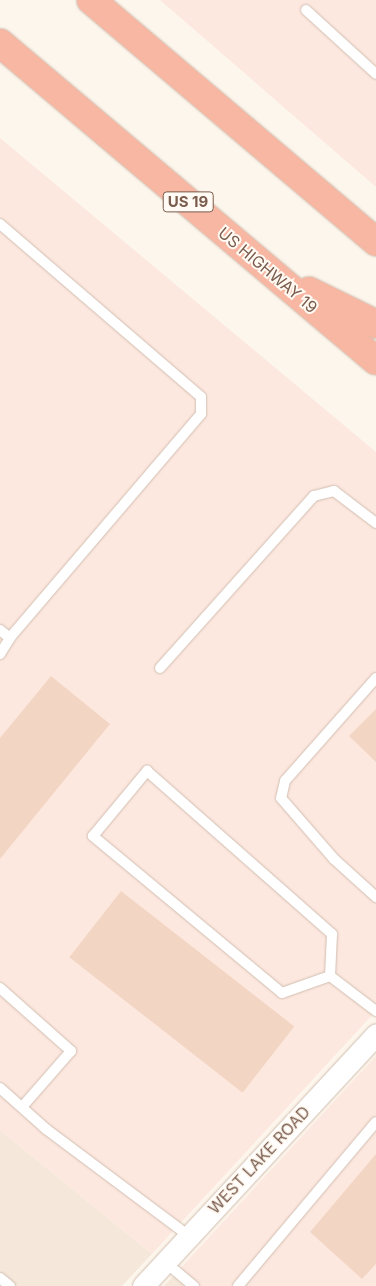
<!DOCTYPE html>
<style>
body{margin:0}
#map{position:relative;width:376px;height:1286px;overflow:hidden;background:#fdf6ec;font-family:Inter,sans-serif}
div>[style]{position:absolute}
.residential>*{inset:0;background:#f5e8da}
.commercial>*{inset:0;background:#fde8e0}
.building>*{inset:0;background:#f3d5c3;transform-origin:0 0}
.roads{filter:drop-shadow(0 0 1px #d1beb0) drop-shadow(0 0 1px #d1beb0)}
.lane>*{height:10px;margin:-5px;padding:0 5px;transform-origin:5px;border-radius:5px;background:#fff}
.street>*{height:21px;margin:-10.5px;padding:0 10.5px;transform-origin:10.5px;border-radius:10.5px;background:#fff}
.highway>*{height:28px;margin:-14px;padding:0 14px;transform-origin:14px;border-radius:14px;background:#f7b7a3}
span{translate:-50% -50%;white-space:nowrap;text-align:center;line-height:1.15;-webkit-text-stroke:4px #fffaf3;paint-order:stroke}
.shield-label span{padding:1px 4px;background:#fffaf3;border:1px solid;border-radius:4px;-webkit-text-stroke-width:0}
.shield-label{font-size:15px;color:#7a5c4d;font-weight:700}
.street-label{font-size:16px;color:#7a5c4d}
</style>
<div id="map">
<div class="residential">
<div style="clip-path:polygon(0 1130px,152px 1254px,122px 1286px,0 1286px)"></div>
<div style="clip-path:polygon(175px 1274px,190px 1286px,164px 1286px)"></div>
</div>
<div class="commercial">
<div style="clip-path:polygon(160px 0,376px 0,376px 187px)"></div>
<div style="clip-path:polygon(0 138px,376px 452px,376px 1011px,152px 1254px,0 1130px)"></div>
<div style="clip-path:polygon(376px 1056px,376px 1286px,190px 1286px,175px 1274px)"></div>
</div>
<div class="building">
<div style="clip-path:polygon(51px 676px,110px 724px,0 859px,0 738px)"></div>
<div style="clip-path:polygon(376px 709px,376px 762px,349px 736px)"></div>
<div style="left:121px;top:891px;width:220px;height:84px;rotate:38deg"></div>
<div style="clip-path:polygon(376px 1154px,376px 1264px,362px 1279px,310px 1232px)"></div>
</div>
<div class="roads">
<div class="lane">
<div style="left:306px;top:10px;width:95px;rotate:42.4deg"></div>
<div style="left:0;top:224px;width:265px;rotate:40.7deg"></div>
<div style="left:201px;top:397px;width:17px;rotate:90deg"></div>
<div style="left:201px;top:414px;width:294px;rotate:130.5deg"></div>
<div style="left:10px;top:638px;width:19px;rotate:122deg"></div>
<div style="left:0;top:630px;width:13px;rotate:39deg"></div>
<div style="left:160px;top:668px;width:231px;rotate:-48.2deg"></div>
<div style="left:314px;top:496px;width:21px;rotate:-14deg"></div>
<div style="left:334px;top:491px;width:53px;rotate:37.3deg"></div>
<div style="left:376px;top:678px;width:137px;rotate:131.5deg"></div>
<div style="left:285px;top:781px;width:17px;rotate:103deg"></div>
<div style="left:281px;top:798px;width:81px;rotate:49deg"></div>
<div style="left:334px;top:859px;width:57px;rotate:42.1deg"></div>
<div style="left:147px;top:771px;width:247px;rotate:41.4deg"></div>
<div style="left:332px;top:934px;width:42px;rotate:92.7deg"></div>
<div style="left:330px;top:976px;width:51px;rotate:160.5deg"></div>
<div style="left:282px;top:993px;width:246px;rotate:-140.3deg"></div>
<div style="left:93px;top:836px;width:85px;rotate:-50.3deg"></div>
<div style="left:330px;top:976px;width:58px;rotate:37.3deg"></div>
<div style="left:0;top:988px;width:95px;rotate:41.6deg"></div>
<div style="left:71px;top:1051px;width:74px;rotate:131.2deg"></div>
<div style="left:0;top:1088px;width:62px;rotate:41.7deg"></div>
<div style="left:46px;top:1129px;width:179px;rotate:36.8deg"></div>
<div style="left:165px;top:1262px;width:38px;rotate:40deg"></div>
<div style="left:0;top:1278px;width:13px;rotate:39deg"></div>
<div style="left:238px;top:1286px;width:214px;rotate:-49.9deg"></div>
</div>
<div class="street">
<div style="left:143px;top:1286px;width:343px;rotate:-47.2deg"></div>
</div>
<div class="highway">
<div style="left:91px;top:0;width:374px;rotate:40.3deg"></div>
<div style="left:0;top:43px;width:492px;rotate:40.2deg"></div>
<div style="left:309px;top:291px;width:75px;rotate:26.2deg"></div>
</div>
</div>
<div class="shield-label">
<span style="left:188px;top:202px">US 19</span>
</div>
<div class="street-label">
<span style="left:268px;top:270px;rotate:40deg">US HIGHWAY 19</span>
<span style="left:259px;top:1160px;rotate:-47deg">WEST LAKE ROAD</span>
</div>
</div>
